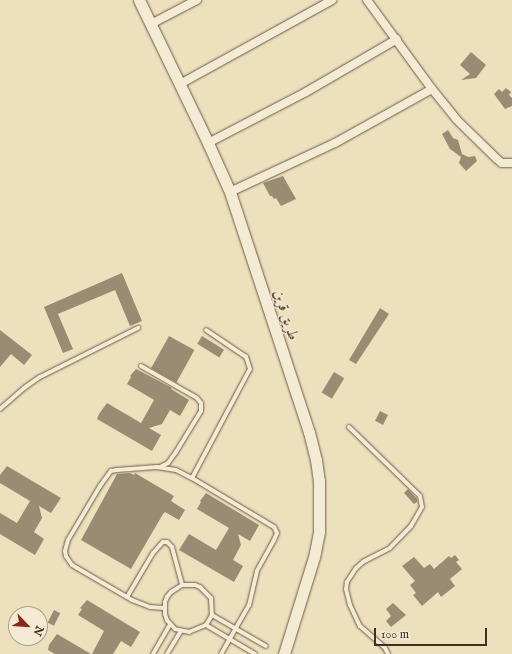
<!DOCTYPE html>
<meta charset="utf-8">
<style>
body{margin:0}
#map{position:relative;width:512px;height:654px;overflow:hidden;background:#ede0bc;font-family:"IM FELL English",Amiri,serif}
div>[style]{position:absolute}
.building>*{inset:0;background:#9a8b73;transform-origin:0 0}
.roads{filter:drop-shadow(0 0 1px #6c5a49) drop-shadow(0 0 1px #6c5a49)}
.lane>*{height:4px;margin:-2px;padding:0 2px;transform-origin:2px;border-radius:2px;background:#f3ebd3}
.street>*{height:8px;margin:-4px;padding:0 4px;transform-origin:4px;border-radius:4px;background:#f3ebd3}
.secondary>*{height:11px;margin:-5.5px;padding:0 5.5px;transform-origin:5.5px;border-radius:5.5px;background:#f3ebd3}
span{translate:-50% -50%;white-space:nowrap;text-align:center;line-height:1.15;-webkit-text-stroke:3px #f3ebd3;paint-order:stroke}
.street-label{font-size:15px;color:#412e23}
.north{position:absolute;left:8px;top:606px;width:40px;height:40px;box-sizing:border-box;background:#f3ebd3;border:1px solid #ac9f8d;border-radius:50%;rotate:115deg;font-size:11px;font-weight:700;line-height:16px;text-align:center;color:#412e23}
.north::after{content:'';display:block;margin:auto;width:14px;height:18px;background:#8f2418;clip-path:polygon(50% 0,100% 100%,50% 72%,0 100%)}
.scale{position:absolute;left:374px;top:628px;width:113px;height:18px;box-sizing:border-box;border:2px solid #412e23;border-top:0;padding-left:5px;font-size:12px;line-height:14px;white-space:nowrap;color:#412e23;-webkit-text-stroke:3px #f3ebd3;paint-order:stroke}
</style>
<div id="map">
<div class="building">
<div style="clip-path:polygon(471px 52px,486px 65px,476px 78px,461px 80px,470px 74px,460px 65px)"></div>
<div style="clip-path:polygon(506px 88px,511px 92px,509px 95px,512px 98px,512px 106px,505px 109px,494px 94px,499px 89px,502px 92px)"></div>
<div style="clip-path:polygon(448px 130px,453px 138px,458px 140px,462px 154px,468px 157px,475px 156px,477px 161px,466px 171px,459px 163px,461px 157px,450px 149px,442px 134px)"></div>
<div style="clip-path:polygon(283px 176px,296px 199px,281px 206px,276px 198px,274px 199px,272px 196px,270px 196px,263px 183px)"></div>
<div style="clip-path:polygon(122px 273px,142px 321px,130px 326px,115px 290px,58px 314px,73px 349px,63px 353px,44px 307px)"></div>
<div style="clip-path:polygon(380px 308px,389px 314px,356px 364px,349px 360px)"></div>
<div style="clip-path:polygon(0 330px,32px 355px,24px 365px,11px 354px,0 367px)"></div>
<div style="left:169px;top:336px;width:29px;height:37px;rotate:29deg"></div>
<div style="left:202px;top:336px;width:26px;height:9px;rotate:32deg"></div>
<div style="clip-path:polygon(136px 369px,172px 388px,171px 389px,189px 400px,180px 416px,170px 410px,162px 424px,149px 428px,161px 435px,152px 451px,97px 419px,99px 414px,107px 403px,141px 423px,154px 400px,127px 384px,131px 377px,130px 376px)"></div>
<div style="left:334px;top:372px;width:12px;height:24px;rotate:31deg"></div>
<div style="left:380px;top:411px;width:9px;height:11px;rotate:27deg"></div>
<div style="clip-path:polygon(7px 466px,61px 498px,51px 513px,39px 506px,42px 518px,34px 532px,44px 539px,35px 555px,0 534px,0 513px,17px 523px,30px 501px,0 483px,0 475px)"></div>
<div style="clip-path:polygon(130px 473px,134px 475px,135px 473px,174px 496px,171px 501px,185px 510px,179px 520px,165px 512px,163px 514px,131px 569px,81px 540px,117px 474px)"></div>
<div style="clip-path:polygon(408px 489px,417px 499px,417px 502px,414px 504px,404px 493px)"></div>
<div style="clip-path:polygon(206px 493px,259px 525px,250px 541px,238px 534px,241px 545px,233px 560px,243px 566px,234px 582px,179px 550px,189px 534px,216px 550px,229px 528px,197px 509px,201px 502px,200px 501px)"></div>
<div style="clip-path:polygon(455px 555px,459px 560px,456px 562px,462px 569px,450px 579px,455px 586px,441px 597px,438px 592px,422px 606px,413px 595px,416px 593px,410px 585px,415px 581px,402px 566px,414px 557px,424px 568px,430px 564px,434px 569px,449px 556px,451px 558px)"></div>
<div style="clip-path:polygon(87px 600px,140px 632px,131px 647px,121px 641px,113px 654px,92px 654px,104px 631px,78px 615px,82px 609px,80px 608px)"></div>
<div style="clip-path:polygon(393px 603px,406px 615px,391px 627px,386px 621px,391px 616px,386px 609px)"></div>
<div style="left:54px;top:610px;width:7px;height:14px;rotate:27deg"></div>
<div style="clip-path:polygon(57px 634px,91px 654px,55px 654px,48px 650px,49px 645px)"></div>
</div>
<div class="roads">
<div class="lane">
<div style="left:141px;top:366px;width:64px;rotate:29.7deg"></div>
<div style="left:197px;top:398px;width:6px;rotate:51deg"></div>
<div style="left:201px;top:403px;width:8px;rotate:90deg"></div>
<div style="left:201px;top:411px;width:48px;rotate:121.4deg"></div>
<div style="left:176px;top:452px;width:14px;rotate:126deg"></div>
<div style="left:168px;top:463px;width:9px;rotate:153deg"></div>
<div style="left:0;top:409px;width:32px;rotate:-41deg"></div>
<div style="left:24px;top:388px;width:19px;rotate:-35deg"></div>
<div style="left:40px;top:377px;width:110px;rotate:-26.6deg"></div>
<div style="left:349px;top:427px;width:99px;rotate:44.2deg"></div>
<div style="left:420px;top:496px;width:11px;rotate:80deg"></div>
<div style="left:422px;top:507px;width:22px;rotate:120deg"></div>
<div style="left:411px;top:526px;width:30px;rotate:134deg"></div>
<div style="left:390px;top:548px;width:30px;rotate:153deg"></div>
<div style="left:363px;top:562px;width:9px;rotate:139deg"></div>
<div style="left:356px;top:568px;width:17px;rotate:123deg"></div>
<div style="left:347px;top:582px;width:7px;rotate:98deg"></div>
<div style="left:346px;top:589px;width:16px;rotate:76deg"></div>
<div style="left:350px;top:605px;width:23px;rotate:65deg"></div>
<div style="left:360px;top:626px;width:33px;rotate:41deg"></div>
<div style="left:385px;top:648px;width:7px;rotate:63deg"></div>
<div style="left:192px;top:478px;width:123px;rotate:-62deg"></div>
<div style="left:250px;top:369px;width:13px;rotate:-108deg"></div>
<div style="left:246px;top:357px;width:48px;rotate:-146deg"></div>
<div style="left:127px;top:597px;width:51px;rotate:-59.4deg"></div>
<div style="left:153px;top:553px;width:15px;rotate:-48deg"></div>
<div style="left:163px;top:542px;width:4px"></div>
<div style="left:167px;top:542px;width:7px;rotate:45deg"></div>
<div style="left:172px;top:547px;width:39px;rotate:75deg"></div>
<div style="left:164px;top:608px;width:14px;rotate:-176deg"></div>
<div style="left:150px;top:607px;width:19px;rotate:-159deg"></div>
<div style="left:132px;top:600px;width:64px;rotate:-149.8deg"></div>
<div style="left:77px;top:568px;width:6px;rotate:-149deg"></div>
<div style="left:72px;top:565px;width:11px;rotate:-124deg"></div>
<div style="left:66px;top:556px;width:5px;rotate:-101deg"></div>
<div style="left:65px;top:551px;width:11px;rotate:-75deg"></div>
<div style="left:68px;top:540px;width:63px;rotate:-59.3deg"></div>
<div style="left:100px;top:486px;width:19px;rotate:-54deg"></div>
<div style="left:111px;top:471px;width:6px;rotate:-9deg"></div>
<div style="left:117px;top:470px;width:40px;rotate:-4.3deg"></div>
<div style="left:157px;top:467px;width:19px;rotate:9deg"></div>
<div style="left:176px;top:470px;width:18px;rotate:27deg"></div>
<div style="left:192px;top:478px;width:96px;rotate:30.9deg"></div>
<div style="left:274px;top:527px;width:7px;rotate:63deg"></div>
<div style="left:277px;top:533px;width:8px;rotate:113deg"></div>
<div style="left:274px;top:540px;width:35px;rotate:119deg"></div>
<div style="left:257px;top:571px;width:35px;rotate:103deg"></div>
<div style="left:249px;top:605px;width:56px;rotate:119.7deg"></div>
<div style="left:206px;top:625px;width:12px;rotate:-59deg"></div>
<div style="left:153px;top:654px;width:34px;rotate:-60deg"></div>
<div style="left:167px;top:654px;width:27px;rotate:-59deg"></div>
<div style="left:255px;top:654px;width:57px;rotate:-149.4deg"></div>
<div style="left:206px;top:625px;width:18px;rotate:158deg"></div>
<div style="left:189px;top:632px;width:14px;rotate:-168deg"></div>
<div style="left:175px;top:629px;width:12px;rotate:-132deg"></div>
<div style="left:167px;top:620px;width:6px;rotate:-108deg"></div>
<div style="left:165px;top:614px;width:12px;rotate:-90deg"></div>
<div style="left:165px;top:602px;width:5px;rotate:-68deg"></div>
<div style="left:167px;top:597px;width:6px;rotate:-51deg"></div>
<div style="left:171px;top:592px;width:13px;rotate:-32deg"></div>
<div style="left:182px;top:585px;width:13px"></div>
<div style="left:195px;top:585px;width:5px;rotate:22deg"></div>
<div style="left:200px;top:587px;width:16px;rotate:45deg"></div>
<div style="left:211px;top:598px;width:17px;rotate:87deg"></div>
<div style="left:212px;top:615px;width:62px;rotate:29.9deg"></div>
</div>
<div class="street">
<div style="left:367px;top:0;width:110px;rotate:53.9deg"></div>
<div style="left:432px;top:89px;width:38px;rotate:51deg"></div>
<div style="left:456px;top:119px;width:57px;rotate:44.3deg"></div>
<div style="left:497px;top:159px;width:6px;rotate:39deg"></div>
<div style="left:502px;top:163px;width:10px"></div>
<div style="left:151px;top:24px;width:52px;rotate:-27.6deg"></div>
<div style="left:180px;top:84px;width:174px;rotate:-28.9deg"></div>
<div style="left:208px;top:143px;width:110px;rotate:-27.5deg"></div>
<div style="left:306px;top:92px;width:105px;rotate:-30.2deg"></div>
<div style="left:230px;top:192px;width:116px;rotate:-25deg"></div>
<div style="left:335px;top:143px;width:111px;rotate:-29.1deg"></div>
</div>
<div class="secondary">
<div style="left:139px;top:0;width:159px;rotate:64.2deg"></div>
<div style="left:208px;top:143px;width:54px;rotate:65.8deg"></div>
<div style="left:230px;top:192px;width:253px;rotate:71.8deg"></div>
<div style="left:309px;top:432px;width:29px;rotate:76deg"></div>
<div style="left:316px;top:460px;width:21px;rotate:82deg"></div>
<div style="left:319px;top:481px;width:51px;rotate:90deg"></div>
<div style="left:319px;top:532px;width:25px;rotate:101deg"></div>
<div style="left:314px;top:557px;width:102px;rotate:107.2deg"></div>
</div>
</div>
<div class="street-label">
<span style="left:286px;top:315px;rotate:72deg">طريق قرين</span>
</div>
<div class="north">N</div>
<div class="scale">100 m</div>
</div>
